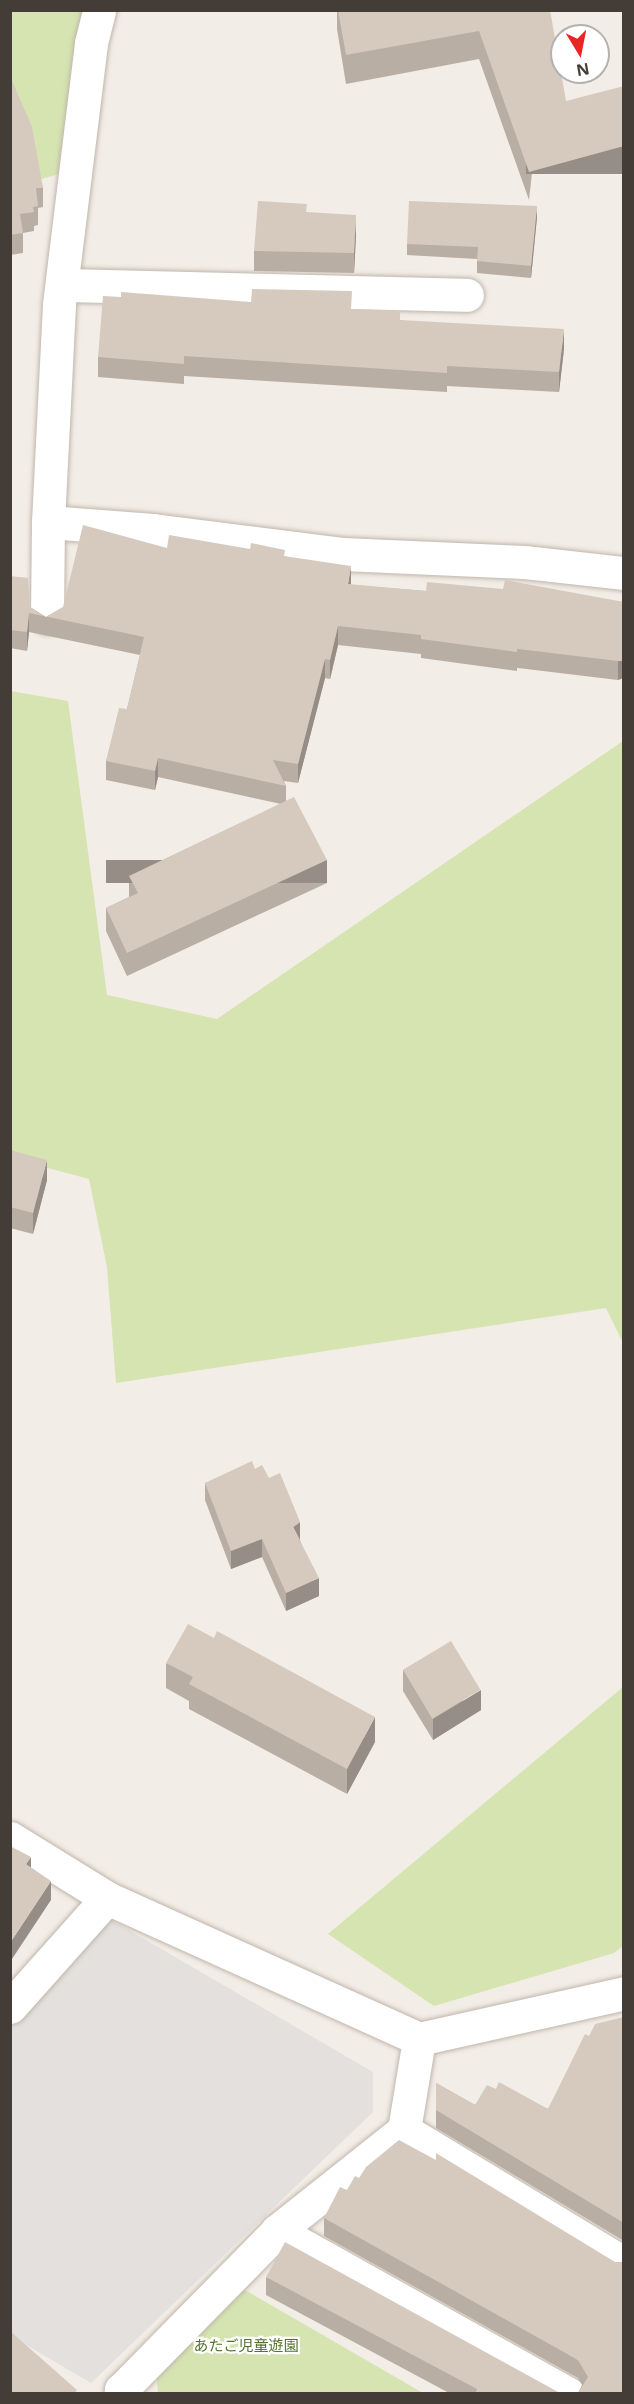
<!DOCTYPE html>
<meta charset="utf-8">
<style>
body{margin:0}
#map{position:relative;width:634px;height:2404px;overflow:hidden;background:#f2ede6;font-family:"Open Sans","Noto Sans JP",sans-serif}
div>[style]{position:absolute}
.green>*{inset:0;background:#d5e4b1}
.parking>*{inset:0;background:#e3e0de}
.roads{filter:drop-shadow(0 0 2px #c0b6ac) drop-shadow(0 0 2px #c0b6ac)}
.minor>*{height:33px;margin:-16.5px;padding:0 16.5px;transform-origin:16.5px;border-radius:16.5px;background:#fff}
.wall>*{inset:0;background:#b8aea4}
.shaded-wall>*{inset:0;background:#968d86;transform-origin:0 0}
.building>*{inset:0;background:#d6cabf;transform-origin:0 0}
span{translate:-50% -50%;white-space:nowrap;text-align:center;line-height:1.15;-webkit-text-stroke:4.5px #fff;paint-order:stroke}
.park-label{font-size:15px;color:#52722d}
.frame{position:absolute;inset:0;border:12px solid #443c36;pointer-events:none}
.north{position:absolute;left:550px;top:24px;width:60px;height:60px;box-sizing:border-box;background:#fff;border:2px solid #b4b1af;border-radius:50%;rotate:170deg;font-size:16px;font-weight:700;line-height:24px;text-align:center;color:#443c36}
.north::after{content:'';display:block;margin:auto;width:21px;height:27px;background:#eb2424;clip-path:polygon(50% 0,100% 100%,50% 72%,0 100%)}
</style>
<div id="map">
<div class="green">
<div style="clip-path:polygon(11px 11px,99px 11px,76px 169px,11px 188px)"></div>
<div style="clip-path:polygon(10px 691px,68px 701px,107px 995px,217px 1019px,623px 741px,623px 1343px,606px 1308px,116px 1383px,107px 1267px,89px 1179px,11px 1158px)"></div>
<div style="clip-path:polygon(623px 1687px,624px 1945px,614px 1953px,434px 2006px,328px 1934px)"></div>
<div style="clip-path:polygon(238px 2286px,423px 2393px,158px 2393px,156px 2370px)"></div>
</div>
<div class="parking">
<div style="clip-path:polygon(108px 1918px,373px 2072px,373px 2112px,91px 2383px,11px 2336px,11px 2029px)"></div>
</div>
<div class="roads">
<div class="minor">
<div style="left:62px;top:285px;width:405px;rotate:1.4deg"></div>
<div style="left:48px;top:522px;width:105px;rotate:4.4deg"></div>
<div style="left:153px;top:530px;width:192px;rotate:7.2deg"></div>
<div style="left:343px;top:554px;width:181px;rotate:2.5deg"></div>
<div style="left:524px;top:562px;width:101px;rotate:6.3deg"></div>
<div style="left:47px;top:617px;width:95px;rotate:-89.4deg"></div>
<div style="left:48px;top:522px;width:218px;rotate:-87.1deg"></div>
<div style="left:59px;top:304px;width:263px;rotate:-83deg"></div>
<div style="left:91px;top:43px;width:34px;rotate:-76deg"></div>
<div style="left:10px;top:1838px;width:114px;rotate:31.7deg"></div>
<div style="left:107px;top:1898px;width:342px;rotate:24.3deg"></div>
<div style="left:419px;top:2039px;width:210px;rotate:-12.6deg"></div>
<div style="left:10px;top:2007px;width:146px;rotate:-48.3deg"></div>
<div style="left:404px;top:2130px;width:257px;rotate:31.2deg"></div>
<div style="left:277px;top:2231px;width:334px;rotate:29.2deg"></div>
<div style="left:125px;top:2394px;width:6px;rotate:-135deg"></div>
<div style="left:121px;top:2390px;width:223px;rotate:-45.5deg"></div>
<div style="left:277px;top:2231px;width:162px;rotate:-38.5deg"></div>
<div style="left:404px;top:2130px;width:92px;rotate:-80.6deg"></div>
</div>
</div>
<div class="wall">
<div style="clip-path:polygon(337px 10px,550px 10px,529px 200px,479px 59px,346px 84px,337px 29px)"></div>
<div style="clip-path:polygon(10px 76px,43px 188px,43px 207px,38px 208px,38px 225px,34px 226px,34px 231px,23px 233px,23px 253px,10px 255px)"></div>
<div style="clip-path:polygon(307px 212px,356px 235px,354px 273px,254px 271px,254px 251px)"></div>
<div style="clip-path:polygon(537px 217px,531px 278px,477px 273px,477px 259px,407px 255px,407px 244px)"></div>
<div style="clip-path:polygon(352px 309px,400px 320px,564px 349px,559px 392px,447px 386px,447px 392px,184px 376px,184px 384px,98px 377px,98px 357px)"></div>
<div style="clip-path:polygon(167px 548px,285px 556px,351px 585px,426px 591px,624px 602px,618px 680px,517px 668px,517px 671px,421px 658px,421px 654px,338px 645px,330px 679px,325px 678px,298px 783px,284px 781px,286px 786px,286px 801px,327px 883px,127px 976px,106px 931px,106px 908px,129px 897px,129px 876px,281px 804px,158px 777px,155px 790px,106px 780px,106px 761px,127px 709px,140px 655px,29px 632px,27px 651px,10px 648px,10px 576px,30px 607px,46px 617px)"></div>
<div style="clip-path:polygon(10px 1150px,47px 1180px,33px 1234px,10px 1228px)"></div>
<div style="clip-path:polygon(255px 1469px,300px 1540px,319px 1596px,286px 1611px,262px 1557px,231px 1569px,205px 1500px,205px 1483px)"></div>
<div style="clip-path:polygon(166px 1663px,375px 1742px,347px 1794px,189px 1709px,189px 1701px,166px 1688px)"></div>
<div style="clip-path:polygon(403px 1670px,481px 1710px,433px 1740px,403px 1691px)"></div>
<div style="clip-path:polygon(624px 2017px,624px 2241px,436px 2128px,436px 2083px,475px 2105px,496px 2089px,548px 2109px,589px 2036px)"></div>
<div style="clip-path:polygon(347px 2190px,624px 2394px,451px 2394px,266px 2295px,266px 2277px,560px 2393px,578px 2393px,582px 2385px,578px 2378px,324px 2236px,324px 2218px)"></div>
</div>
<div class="shaded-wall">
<div style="left:624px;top:146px;width:28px;height:98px;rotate:90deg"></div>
<div style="clip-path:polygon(537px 206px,537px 217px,531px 278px,531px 266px)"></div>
<div style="clip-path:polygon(356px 215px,356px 235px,354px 273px,354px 253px)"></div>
<div style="clip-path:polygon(564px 329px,564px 349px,559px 392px,559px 372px)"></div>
<div style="clip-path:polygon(351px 566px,351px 585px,348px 584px)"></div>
<div style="clip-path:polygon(29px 613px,29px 632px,27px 651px,27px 632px)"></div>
<div style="clip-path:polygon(338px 626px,338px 645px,330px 679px,330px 660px)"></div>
<div style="clip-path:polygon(325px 659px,325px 678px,298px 783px,298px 764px)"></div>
<div style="clip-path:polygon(624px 660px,624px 678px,618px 680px,618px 661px)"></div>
<div style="clip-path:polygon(158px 758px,158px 777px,155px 790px,155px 771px)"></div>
<div style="left:327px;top:860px;width:23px;height:221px;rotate:90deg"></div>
<div style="clip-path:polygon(47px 1160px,47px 1180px,33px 1234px,33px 1213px)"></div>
<div style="clip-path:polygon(300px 1522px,300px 1540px,293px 1527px)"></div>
<div style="clip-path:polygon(262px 1539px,262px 1557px,231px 1569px,231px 1551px)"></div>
<div style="clip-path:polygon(319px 1578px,319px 1596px,286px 1611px,286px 1593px)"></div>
<div style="clip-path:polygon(481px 1690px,481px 1710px,433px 1740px,433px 1719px)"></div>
<div style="clip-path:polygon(375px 1717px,375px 1742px,347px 1794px,347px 1769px)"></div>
<div style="clip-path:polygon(31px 1857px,31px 1876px,26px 1864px)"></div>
<div style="clip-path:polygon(51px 1881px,51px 1900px,10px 1962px,10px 1943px)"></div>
</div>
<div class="building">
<div style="clip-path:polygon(338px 10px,550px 10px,566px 101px,624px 86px,624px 146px,529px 172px,479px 31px,346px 55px)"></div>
<div style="clip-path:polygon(10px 76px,32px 127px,43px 188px,36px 188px,38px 206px,33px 207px,34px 212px,20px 214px,23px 233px,10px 235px)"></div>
<div style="clip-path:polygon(258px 201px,307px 204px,306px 212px,356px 215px,354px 253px,254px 251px)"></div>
<div style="clip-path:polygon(409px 201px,537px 206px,531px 266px,477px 261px,478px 247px,407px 244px)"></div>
<div style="clip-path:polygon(252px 289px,352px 291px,351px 309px,400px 311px,400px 320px,564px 329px,559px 372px,447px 366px,447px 373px,184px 356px,184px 364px,98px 357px,103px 296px,121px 297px,121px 292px,251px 302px)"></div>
<div style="clip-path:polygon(83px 525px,167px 548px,169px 535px,250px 549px,251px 543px,285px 550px,284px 556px,351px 566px,348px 584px,426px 591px,427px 582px,503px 589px,505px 580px,624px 602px,624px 660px,618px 661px,517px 649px,517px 652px,421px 639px,421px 635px,338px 626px,330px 660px,325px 659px,298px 764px,273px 760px,286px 786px,158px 758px,155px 771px,106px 761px,119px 708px,127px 709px,144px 637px,29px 613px,27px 632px,10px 630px,10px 576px,28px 578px,30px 607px,46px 617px,63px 607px)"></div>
<div style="clip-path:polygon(294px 797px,327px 860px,127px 953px,106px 908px,138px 893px,129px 876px)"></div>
<div style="clip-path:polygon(10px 1150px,47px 1160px,33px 1213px,10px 1207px)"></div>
<div style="clip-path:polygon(252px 1461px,255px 1469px,262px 1465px,269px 1478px,280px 1473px,300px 1522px,293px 1527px,319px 1578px,286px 1593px,262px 1539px,231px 1551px,205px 1483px)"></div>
<div style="clip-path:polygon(188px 1624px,214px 1638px,217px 1631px,375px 1717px,347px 1769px,189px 1684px,193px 1677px,166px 1663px)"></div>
<div style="left:451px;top:1641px;width:57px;height:56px;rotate:59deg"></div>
<div style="clip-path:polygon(10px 1846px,31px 1857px,26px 1864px,51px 1881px,10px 1943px)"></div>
<div style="clip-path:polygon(624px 2017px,624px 2223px,436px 2110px,436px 2083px,475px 2105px,487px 2085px,496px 2089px,499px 2082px,548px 2109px,585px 2034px,589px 2036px,595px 2024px)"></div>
<div style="clip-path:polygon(399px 2140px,436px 2160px,436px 2153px,615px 2262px,624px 2262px,624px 2394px,475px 2394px,477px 2389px,266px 2277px,285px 2242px,560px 2393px,578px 2393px,588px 2377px,578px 2360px,324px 2218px,340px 2187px,347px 2190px,355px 2176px,359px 2178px,366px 2167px)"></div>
<div style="clip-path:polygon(10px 2331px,77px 2390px,74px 2394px,10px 2394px)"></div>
</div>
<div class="park-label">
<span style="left:246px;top:2346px">あたご児童遊園</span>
</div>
<div class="frame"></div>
<div class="north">N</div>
</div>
